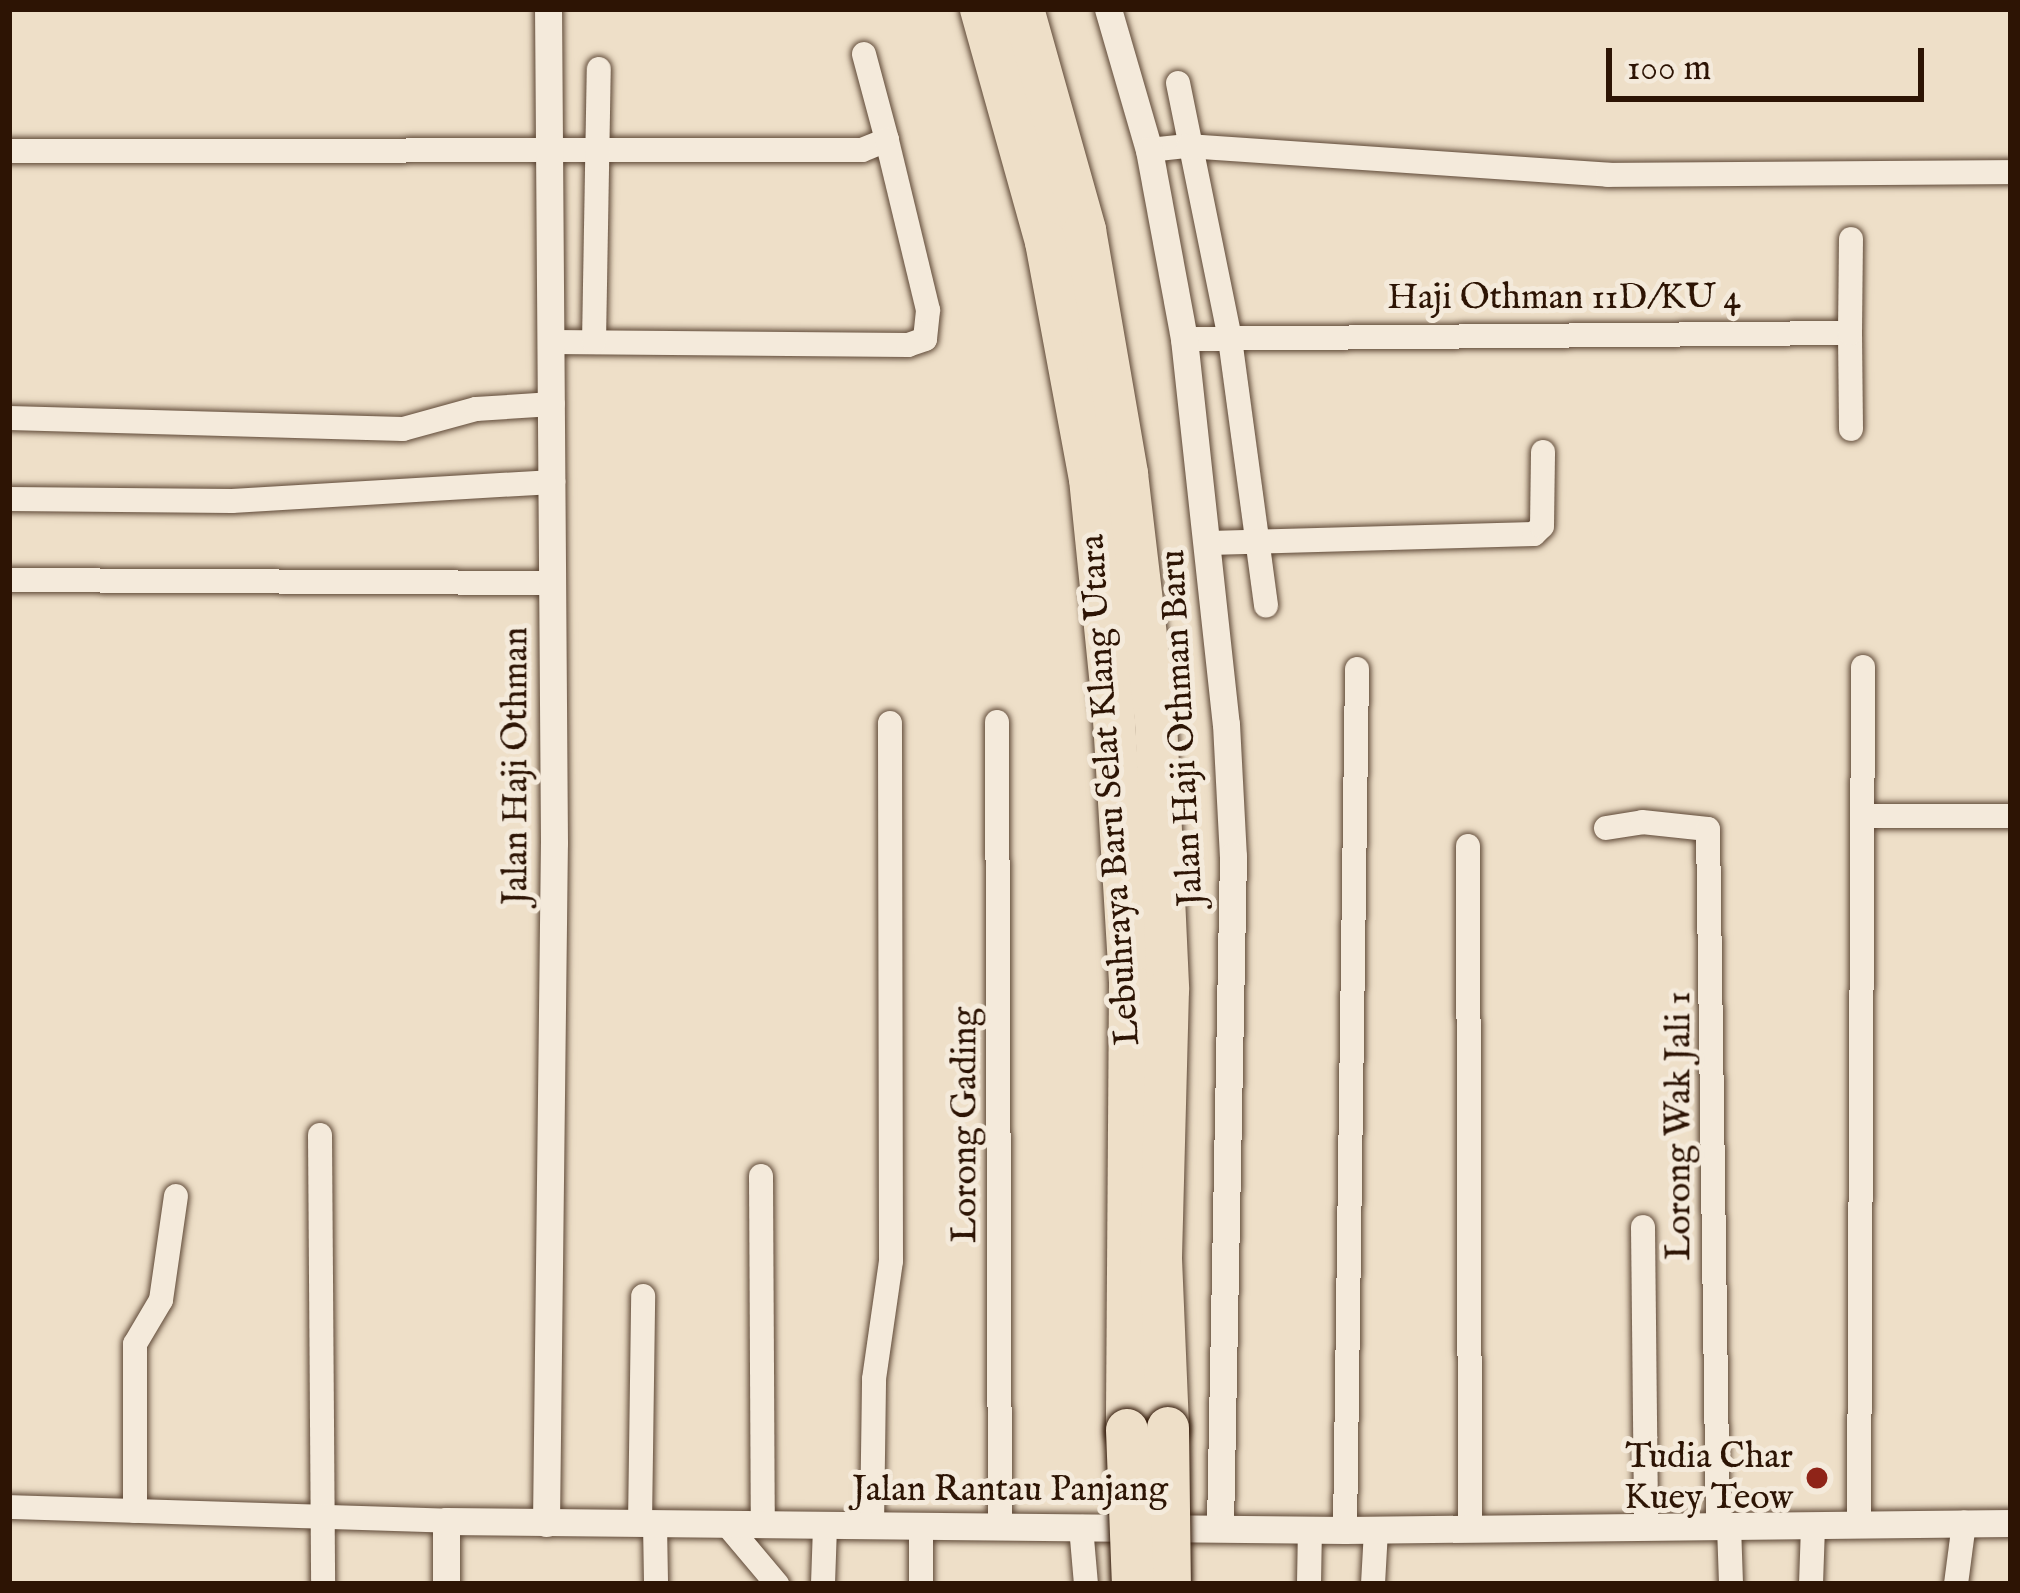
<!DOCTYPE html>
<style>
body{margin:0}
#map{position:relative;width:2020px;height:1593px;overflow:hidden;background:#eedfc8;font-family:"IM FELL English",serif}
div>[style]{position:absolute}
.roads{filter:drop-shadow(0 0 3px #5d4735) drop-shadow(0 0 3px #5d4735)}
.minor>*{height:24px;margin:-12px;padding:0 12px;transform-origin:12px;border-radius:12px;background:#f4eadb}
.tertiary>*{height:27px;margin:-13.5px;padding:0 13.5px;transform-origin:13.5px;border-radius:13.5px;background:#f4eadb}
.motorway>*{height:42px;margin:-21px;padding:0 21px;transform-origin:21px;border-radius:21px;background:#eedfc8}
.bridges{filter:drop-shadow(0 0 3px #2d1404) drop-shadow(0 0 3px #2d1404)}
.motorway-bridge>*{height:42px;margin:-21px;padding:0 21px;transform-origin:21px;border-radius:21px;background:#eedfc8}
.dots>*{width:33px;height:33px;translate:-50% -50%;box-sizing:border-box;border:6px solid #f4eadb;border-radius:50%}
span{translate:-50% -50%;white-space:nowrap;text-align:center;line-height:1.15;-webkit-text-stroke:10px #f4eadb;paint-order:stroke}
.street-label{font-size:36px;color:#2d1404}
.poi-label{font-size:36px;color:#2d1404}
.right{translate:-100% -50%;text-align:right}
.frame{position:absolute;inset:0;border:12px solid #2d1404;pointer-events:none}
.scale{position:absolute;left:1606px;top:48px;width:318px;height:54px;box-sizing:border-box;border:6px solid #2d1404;border-top:0;padding-left:15px;font-size:36px;line-height:42px;white-space:nowrap;color:#2d1404;-webkit-text-stroke:9px #f4eadb;paint-order:stroke}
</style>
<div id="map">
<div class="roads">
<div class="minor">
<div style="left:1178px;top:83px;width:261px;rotate:78.5deg"></div>
<div style="left:1230px;top:339px;width:269px;rotate:82.3deg"></div>
<div style="left:1149px;top:150px;width:39px;rotate:-6deg"></div>
<div style="left:1188px;top:146px;width:421px;rotate:3.9deg"></div>
<div style="left:1608px;top:175px;width:403px;rotate:-0.4deg"></div>
<div style="left:9px;top:151px;width:853px;rotate:-0.07deg"></div>
<div style="left:862px;top:150px;width:27px;rotate:-22deg"></div>
<div style="left:887px;top:140px;width:89px;rotate:-105deg"></div>
<div style="left:1850px;top:333px;width:96px;rotate:89.4deg"></div>
<div style="left:1184px;top:339px;width:666px;rotate:-0.52deg"></div>
<div style="left:1850px;top:333px;width:94px;rotate:-89.4deg"></div>
<div style="left:552px;top:342px;width:356px;rotate:0.5deg"></div>
<div style="left:908px;top:345px;width:18px;rotate:-19deg"></div>
<div style="left:925px;top:339px;width:29px;rotate:-84deg"></div>
<div style="left:928px;top:310px;width:175px;rotate:-103.6deg"></div>
<div style="left:594px;top:342px;width:273px;rotate:-89deg"></div>
<div style="left:9px;top:418px;width:394px;rotate:1.6deg"></div>
<div style="left:403px;top:429px;width:76px;rotate:-15.3deg"></div>
<div style="left:476px;top:409px;width:77px;rotate:-3.7deg"></div>
<div style="left:9px;top:499px;width:223px;rotate:0.5deg"></div>
<div style="left:232px;top:501px;width:322px;rotate:-3.4deg"></div>
<div style="left:1209px;top:543px;width:325px;rotate:-1.6deg"></div>
<div style="left:1534px;top:534px;width:11px;rotate:-45deg"></div>
<div style="left:1542px;top:526px;width:74px;rotate:-89.2deg"></div>
<div style="left:9px;top:580px;width:544px;rotate:0.32deg"></div>
<div style="left:997px;top:722px;width:806px;rotate:89.79deg"></div>
<div style="left:1863px;top:816px;width:148px"></div>
<div style="left:1606px;top:828px;width:36px;rotate:-9deg"></div>
<div style="left:1642px;top:822px;width:66px;rotate:6.1deg"></div>
<div style="left:1708px;top:829px;width:698px;rotate:89.18deg"></div>
<div style="left:1468px;top:846px;width:683px;rotate:89.83deg"></div>
<div style="left:320px;top:1135px;width:449px;rotate:89.6deg"></div>
<div style="left:761px;top:1176px;width:350px;rotate:89.7deg"></div>
<div style="left:1643px;top:1227px;width:300px;rotate:89.4deg"></div>
<div style="left:9px;top:1507px;width:437px;rotate:1.8deg"></div>
<div style="left:135px;top:1511px;width:167px;rotate:-90deg"></div>
<div style="left:135px;top:1344px;width:51px;rotate:-59.4deg"></div>
<div style="left:161px;top:1300px;width:105px;rotate:-81.8deg"></div>
<div style="left:640px;top:1524px;width:228px;rotate:-89.2deg"></div>
<div style="left:655px;top:1524px;width:60px;rotate:89deg"></div>
<div style="left:1859px;top:1524px;width:857px;rotate:-89.73deg"></div>
<div style="left:1729px;top:1526px;width:58px;rotate:88deg"></div>
<div style="left:729px;top:1527px;width:75px;rotate:49.9deg"></div>
<div style="left:872px;top:1527px;width:148px;rotate:-89.2deg"></div>
<div style="left:874px;top:1379px;width:119px;rotate:-81.8deg"></div>
<div style="left:891px;top:1261px;width:538px;rotate:-90.11deg"></div>
<div style="left:1081px;top:1527px;width:57px;rotate:85deg"></div>
<div style="left:1345px;top:1530px;width:861px;rotate:-89.2deg"></div>
<div style="left:823px;top:1584px;width:58px;rotate:-88deg"></div>
<div style="left:921px;top:1584px;width:56px;rotate:-90deg"></div>
<div style="left:1309px;top:1584px;width:55px;rotate:-89deg"></div>
<div style="left:1373px;top:1584px;width:54px;rotate:-86.8deg"></div>
<div style="left:1811px;top:1584px;width:58px;rotate:-88deg"></div>
<div style="left:1956px;top:1584px;width:62px;rotate:-82.5deg"></div>
</div>
<div class="tertiary">
<div style="left:1108px;top:9px;width:147px;rotate:73.8deg"></div>
<div style="left:1149px;top:150px;width:192px;rotate:79.5deg"></div>
<div style="left:1184px;top:339px;width:387px;rotate:83.8deg"></div>
<div style="left:1226px;top:724px;width:132px;rotate:87deg"></div>
<div style="left:1233px;top:856px;width:670px;rotate:91.11deg"></div>
<div style="left:546px;top:1523px;width:680px;rotate:-89.33deg"></div>
<div style="left:554px;top:843px;width:834px;rotate:-90.41deg"></div>
<div style="left:446px;top:1584px;width:63px;rotate:-90deg"></div>
<div style="left:446px;top:1521px;width:899px;rotate:0.57deg"></div>
<div style="left:1345px;top:1530px;width:666px;rotate:-0.6deg"></div>
</div>
<div class="motorway">
<div style="left:981px;top:9px;width:242px;rotate:74.4deg"></div>
<div style="left:1046px;top:242px;width:241px;rotate:79.5deg"></div>
<div style="left:1090px;top:479px;width:226px;rotate:84.2deg"></div>
<div style="left:1113px;top:704px;width:282px;rotate:86.5deg"></div>
<div style="left:1130px;top:985px;width:445px;rotate:90.4deg"></div>
<div style="left:1023px;top:9px;width:230px;rotate:74.3deg"></div>
<div style="left:1085px;top:230px;width:248px;rotate:80.2deg"></div>
<div style="left:1127px;top:474px;width:249px;rotate:83.3deg"></div>
<div style="left:1156px;top:721px;width:269px;rotate:87.4deg"></div>
<div style="left:1168px;top:990px;width:269px;rotate:91.5deg"></div>
<div style="left:1161px;top:1259px;width:169px;rotate:87.6deg"></div>
</div>
</div>
<div class="bridges">
<div class="motorway-bridge">
<div style="left:1168px;top:1428px;width:153px;rotate:89.3deg"></div>
<div style="left:1127px;top:1430px;width:154px;rotate:87.8deg"></div>
</div>
</div>
<div class="dots">
<div style="left:1817px;top:1478px;background:#8f2418"></div>
</div>
<div class="street-label">
<span style="left:1564px;top:299px">Haji Othman 11D/KU 4</span>
<span style="left:1183px;top:728px;rotate:-93deg">Jalan Haji Othman Baru</span>
<span style="left:517px;top:766px;rotate:-90deg">Jalan Haji Othman</span>
<span style="left:1111px;top:790px;rotate:-94deg">Lebuhraya Baru Selat Klang Utara</span>
<span style="left:966px;top:1125px;rotate:-90deg">Lorong Gading</span>
<span style="left:1680px;top:1126px;rotate:-90deg">Lorong Wak Jali 1</span>
<span style="left:1010px;top:1491px">Jalan Rantau Panjang</span>
</div>
<div class="poi-label">
<span class="right" style="left:1793px;top:1478px">Tudia Char<br>Kuey Teow</span>
</div>
<div class="frame"></div>
<div class="scale">100 m</div>
</div>
